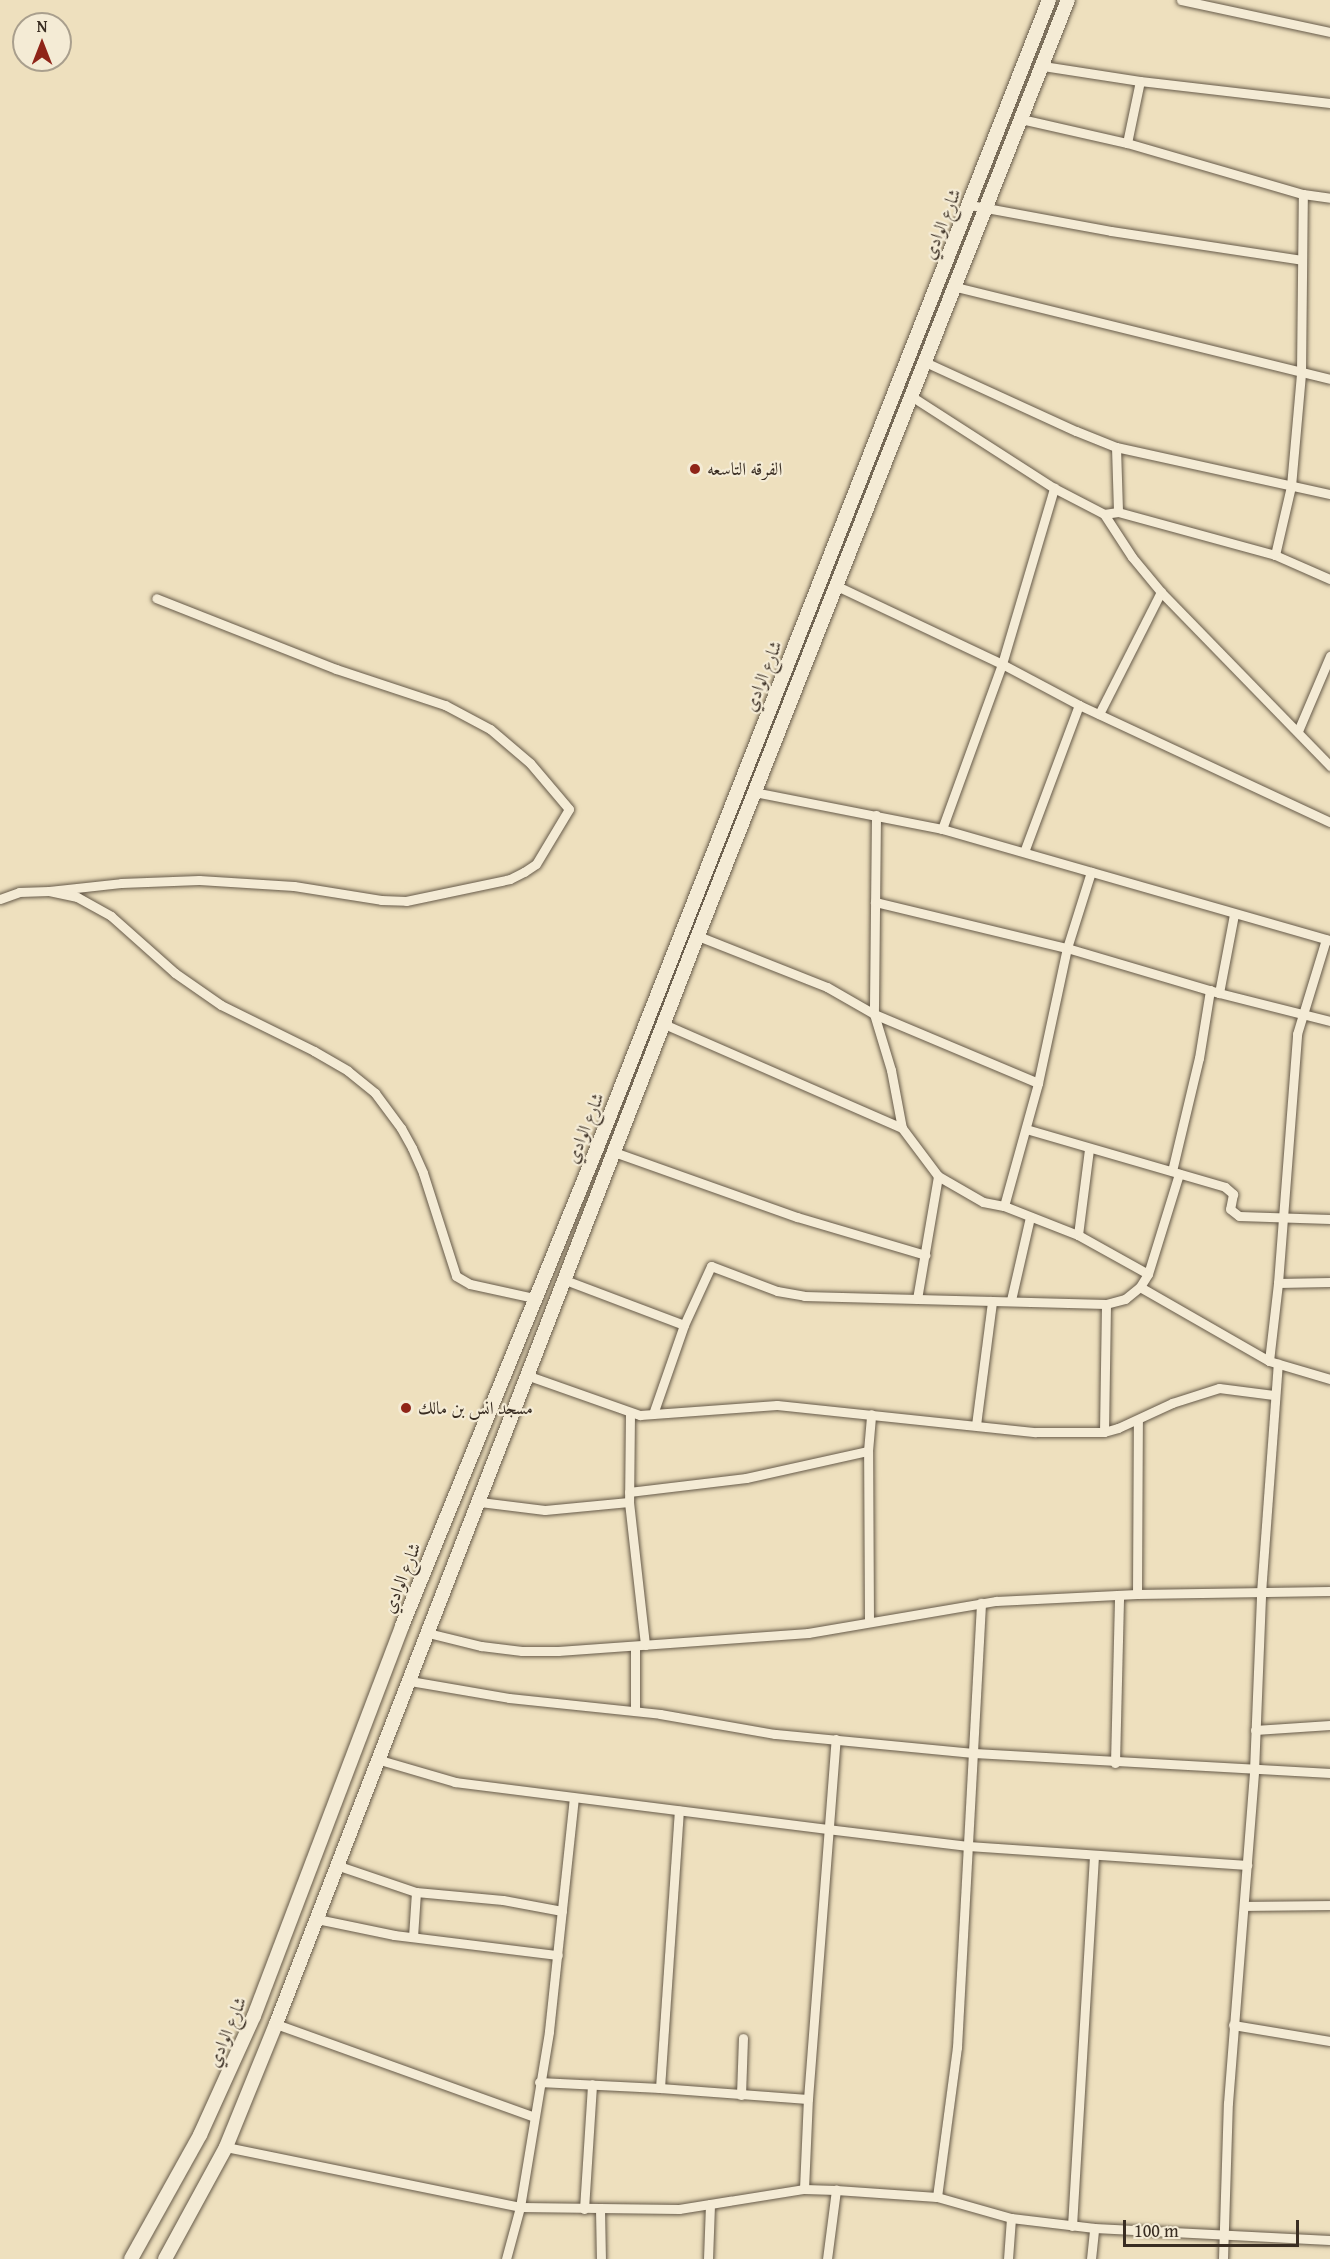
<!DOCTYPE html>
<meta charset="utf-8">
<style>
body{margin:0}
#map{position:relative;width:1330px;height:2259px;overflow:hidden;background:#eee0be;font-family:"Gentium Book Plus",Amiri,serif}
div>[style]{position:absolute}
.roads{filter:drop-shadow(0 0 2px #665a49) drop-shadow(0 0 2px #665a49)}
.street>*{height:9px;margin:-4.5px;padding:0 4.5px;transform-origin:4.5px;border-radius:4.5px;background:#f4ebd5}
.secondary>*{height:14px;margin:-7px;padding:0 7px;transform-origin:7px;border-radius:7px;background:#f4ebd5}
.dots>*{width:16px;height:16px;translate:-50% -50%;box-sizing:border-box;border:3px solid #f4ebd5;border-radius:50%}
span{translate:-50% -50%;white-space:nowrap;text-align:center;line-height:1.15;-webkit-text-stroke:4.5px #f4ebd5;paint-order:stroke}
.street-label{font-size:18px;color:#392d22}
.poi-label{font-size:18px;color:#392d22}
.left{translate:0 -50%;text-align:left}
.north{position:absolute;left:12px;top:12px;width:60px;height:60px;box-sizing:border-box;background:#f4ebd5;border:2px solid #a99f8d;border-radius:50%;rotate:0deg;font-size:16px;font-weight:700;line-height:24px;text-align:center;color:#392d22}
.north::after{content:'';display:block;margin:auto;width:21px;height:27px;background:#8f2418;clip-path:polygon(50% 0,100% 100%,50% 72%,0 100%)}
.scale{position:absolute;left:1123px;top:2220px;width:176px;height:27px;box-sizing:border-box;border:3px solid #392d22;border-top:0;padding-left:8px;font-size:18px;line-height:21px;white-space:nowrap;color:#392d22;-webkit-text-stroke:4px #f4ebd5;paint-order:stroke}
</style>
<div id="map">
<div class="roads">
<div class="street">
<div style="left:1181px;top:0;width:152px;rotate:12.1deg"></div>
<div style="left:1043px;top:66px;width:98px;rotate:8.8deg"></div>
<div style="left:1140px;top:81px;width:191px;rotate:6.6deg"></div>
<div style="left:1021px;top:119px;width:109px;rotate:12.8deg"></div>
<div style="left:1127px;top:143px;width:183px;rotate:16.2deg"></div>
<div style="left:1303px;top:194px;width:27px;rotate:8deg"></div>
<div style="left:1127px;top:143px;width:63px;rotate:-78.2deg"></div>
<div style="left:970px;top:205px;width:143px;rotate:10.4deg"></div>
<div style="left:1111px;top:231px;width:193px;rotate:8.6deg"></div>
<div style="left:956px;top:287px;width:385px;rotate:13.8deg"></div>
<div style="left:925px;top:362px;width:166px;rotate:24.6deg"></div>
<div style="left:1076px;top:431px;width:43px;rotate:21.8deg"></div>
<div style="left:1116px;top:447px;width:219px;rotate:12.4deg"></div>
<div style="left:911px;top:396px;width:170px;rotate:32.8deg"></div>
<div style="left:1054px;top:488px;width:56px;rotate:27.5deg"></div>
<div style="left:1104px;top:514px;width:14px;rotate:-8deg"></div>
<div style="left:1118px;top:512px;width:163px;rotate:15.3deg"></div>
<div style="left:1275px;top:555px;width:60px;rotate:23.6deg"></div>
<div style="left:1116px;top:447px;width:65px;rotate:88.2deg"></div>
<div style="left:1104px;top:514px;width:51px;rotate:56.9deg"></div>
<div style="left:1132px;top:557px;width:45px;rotate:50.4deg"></div>
<div style="left:1161px;top:592px;width:243px;rotate:45.8deg"></div>
<div style="left:1275px;top:555px;width:71px;rotate:-76.9deg"></div>
<div style="left:1291px;top:486px;width:113px;rotate:-84.9deg"></div>
<div style="left:1301px;top:373px;width:179px;rotate:-89.4deg"></div>
<div style="left:837px;top:586px;width:183px;rotate:25.3deg"></div>
<div style="left:1002px;top:664px;width:87px;rotate:28deg"></div>
<div style="left:1079px;top:705px;width:277px;rotate:25deg"></div>
<div style="left:1099px;top:714px;width:137px;rotate:-63.1deg"></div>
<div style="left:1298px;top:731px;width:82px;rotate:-66.9deg"></div>
<div style="left:754px;top:792px;width:192px;rotate:11.1deg"></div>
<div style="left:942px;top:829px;width:404px;rotate:16deg"></div>
<div style="left:876px;top:815px;width:199px;rotate:90.6deg"></div>
<div style="left:874px;top:1014px;width:59px;rotate:73.1deg"></div>
<div style="left:891px;top:1070px;width:59px;rotate:79.3deg"></div>
<div style="left:942px;top:829px;width:176px;rotate:-70deg"></div>
<div style="left:1002px;top:664px;width:184px;rotate:-73.5deg"></div>
<div style="left:1024px;top:852px;width:157px;rotate:-69.5deg"></div>
<div style="left:49px;top:891px;width:72px;rotate:-6.3deg"></div>
<div style="left:121px;top:883px;width:78px;rotate:-2.2deg"></div>
<div style="left:199px;top:880px;width:95px;rotate:3.6deg"></div>
<div style="left:294px;top:886px;width:88px;rotate:9.1deg"></div>
<div style="left:381px;top:900px;width:25px;rotate:2deg"></div>
<div style="left:406px;top:901px;width:106px;rotate:-11.9deg"></div>
<div style="left:510px;top:879px;width:16px;rotate:-27deg"></div>
<div style="left:524px;top:872px;width:14px;rotate:-34deg"></div>
<div style="left:536px;top:864px;width:64px;rotate:-59deg"></div>
<div style="left:569px;top:809px;width:60px;rotate:-130.3deg"></div>
<div style="left:530px;top:763px;width:52px;rotate:-139.6deg"></div>
<div style="left:490px;top:729px;width:51px;rotate:-151.9deg"></div>
<div style="left:445px;top:705px;width:115px;rotate:-161.7deg"></div>
<div style="left:336px;top:669px;width:193px;rotate:-158.5deg"></div>
<div style="left:0;top:899px;width:20px;rotate:-20deg"></div>
<div style="left:19px;top:892px;width:30px;rotate:-2deg"></div>
<div style="left:49px;top:891px;width:29px;rotate:12deg"></div>
<div style="left:77px;top:897px;width:39px;rotate:29deg"></div>
<div style="left:111px;top:916px;width:86px;rotate:41.7deg"></div>
<div style="left:175px;top:973px;width:56px;rotate:34.8deg"></div>
<div style="left:221px;top:1005px;width:104px;rotate:26.3deg"></div>
<div style="left:314px;top:1051px;width:39px;rotate:30deg"></div>
<div style="left:348px;top:1071px;width:35px;rotate:39deg"></div>
<div style="left:375px;top:1093px;width:44px;rotate:53.4deg"></div>
<div style="left:401px;top:1128px;width:23px;rotate:61deg"></div>
<div style="left:412px;top:1148px;width:27px;rotate:66deg"></div>
<div style="left:423px;top:1173px;width:108px;rotate:72.2deg"></div>
<div style="left:456px;top:1276px;width:16px;rotate:30deg"></div>
<div style="left:470px;top:1284px;width:66px;rotate:12.3deg"></div>
<div style="left:875px;top:902px;width:197px;rotate:13.5deg"></div>
<div style="left:1067px;top:948px;width:159px;rotate:16.5deg"></div>
<div style="left:1219px;top:993px;width:114px;rotate:14.2deg"></div>
<div style="left:698px;top:936px;width:139px;rotate:21.6deg"></div>
<div style="left:827px;top:987px;width:54px;rotate:29.9deg"></div>
<div style="left:874px;top:1014px;width:178px;rotate:22.8deg"></div>
<div style="left:1219px;top:993px;width:80px;rotate:-79.2deg"></div>
<div style="left:664px;top:1024px;width:260px;rotate:23.6deg"></div>
<div style="left:902px;top:1128px;width:60px;rotate:53.1deg"></div>
<div style="left:938px;top:1176px;width:52px;rotate:30deg"></div>
<div style="left:983px;top:1202px;width:21px;rotate:11deg"></div>
<div style="left:1004px;top:1206px;width:79px;rotate:21.4deg"></div>
<div style="left:1078px;top:1235px;width:80px;rotate:29.1deg"></div>
<div style="left:1148px;top:1274px;width:15px;rotate:122deg"></div>
<div style="left:1140px;top:1287px;width:149px;rotate:29.8deg"></div>
<div style="left:1269px;top:1361px;width:64px;rotate:16.4deg"></div>
<div style="left:1026px;top:1129px;width:207px;rotate:16.2deg"></div>
<div style="left:1225px;top:1187px;width:11px;rotate:41deg"></div>
<div style="left:1233px;top:1194px;width:15px;rotate:101deg"></div>
<div style="left:1230px;top:1209px;width:11px;rotate:38deg"></div>
<div style="left:1239px;top:1216px;width:91px;rotate:1.9deg"></div>
<div style="left:614px;top:1152px;width:194px;rotate:19.6deg"></div>
<div style="left:797px;top:1217px;width:134px;rotate:16.5deg"></div>
<div style="left:1172px;top:1171px;width:116px;rotate:-76.6deg"></div>
<div style="left:1199px;top:1058px;width:69px;rotate:-80.8deg"></div>
<div style="left:1004px;top:1206px;width:128px;rotate:-74.5deg"></div>
<div style="left:1038px;top:1083px;width:138px;rotate:-77.9deg"></div>
<div style="left:1067px;top:948px;width:80px;rotate:-72.5deg"></div>
<div style="left:1078px;top:1235px;width:87px;rotate:-82.7deg"></div>
<div style="left:1148px;top:1274px;width:105px;rotate:-72.8deg"></div>
<div style="left:565px;top:1280px;width:127px;rotate:20.7deg"></div>
<div style="left:1278px;top:1283px;width:52px;rotate:-1.1deg"></div>
<div style="left:917px;top:1299px;width:125px;rotate:-80.3deg"></div>
<div style="left:1011px;top:1300px;width:85px;rotate:-77.1deg"></div>
<div style="left:1269px;top:1361px;width:79px;rotate:-83.4deg"></div>
<div style="left:1278px;top:1283px;width:250px;rotate:-85.6deg"></div>
<div style="left:1297px;top:1034px;width:99px;rotate:-73deg"></div>
<div style="left:529px;top:1376px;width:118px;rotate:19.4deg"></div>
<div style="left:640px;top:1415px;width:137px;rotate:-4.2deg"></div>
<div style="left:777px;top:1405px;width:260px;rotate:6deg"></div>
<div style="left:1036px;top:1432px;width:68px"></div>
<div style="left:1104px;top:1432px;width:15px;rotate:-16deg"></div>
<div style="left:1118px;top:1428px;width:60px;rotate:-24.8deg"></div>
<div style="left:1172px;top:1403px;width:49px;rotate:-17.7deg"></div>
<div style="left:1219px;top:1388px;width:55px;rotate:7.3deg"></div>
<div style="left:630px;top:1413px;width:89px;rotate:90.6deg"></div>
<div style="left:629px;top:1502px;width:144px;rotate:83.6deg"></div>
<div style="left:653px;top:1414px;width:94px;rotate:-70.8deg"></div>
<div style="left:684px;top:1325px;width:65px;rotate:-65.4deg"></div>
<div style="left:711px;top:1266px;width:71px;rotate:20.7deg"></div>
<div style="left:777px;top:1291px;width:27px;rotate:10deg"></div>
<div style="left:804px;top:1296px;width:302px;rotate:1.5deg"></div>
<div style="left:1106px;top:1304px;width:20px;rotate:-15deg"></div>
<div style="left:1125px;top:1299px;width:19px;rotate:-39deg"></div>
<div style="left:976px;top:1425px;width:125px;rotate:-82.6deg"></div>
<div style="left:1104px;top:1432px;width:128px;rotate:-89.1deg"></div>
<div style="left:629px;top:1492px;width:118px;rotate:-6.8deg"></div>
<div style="left:746px;top:1478px;width:125px;rotate:-12.5deg"></div>
<div style="left:480px;top:1502px;width:65px;rotate:7deg"></div>
<div style="left:545px;top:1510px;width:84px;rotate:-5.4deg"></div>
<div style="left:1137px;top:1594px;width:173px;rotate:-89.7deg"></div>
<div style="left:869px;top:1621px;width:170px;rotate:-90.3deg"></div>
<div style="left:868px;top:1451px;width:37px;rotate:-85deg"></div>
<div style="left:428px;top:1633px;width:55px;rotate:13.8deg"></div>
<div style="left:481px;top:1646px;width:41px;rotate:7deg"></div>
<div style="left:522px;top:1651px;width:36px"></div>
<div style="left:558px;top:1651px;width:251px;rotate:-4.1deg"></div>
<div style="left:808px;top:1633px;width:191px;rotate:-9.7deg"></div>
<div style="left:996px;top:1601px;width:141px;rotate:-2.8deg"></div>
<div style="left:1137px;top:1594px;width:193px;rotate:-0.9deg"></div>
<div style="left:635px;top:1646px;width:65px;rotate:90deg"></div>
<div style="left:410px;top:1681px;width:100px;rotate:9.7deg"></div>
<div style="left:509px;top:1698px;width:152px;rotate:6deg"></div>
<div style="left:660px;top:1714px;width:117px;rotate:9.9deg"></div>
<div style="left:775px;top:1734px;width:200px;rotate:5.5deg"></div>
<div style="left:974px;top:1753px;width:357px;rotate:3.2deg"></div>
<div style="left:1255px;top:1730px;width:75px;rotate:-3.8deg"></div>
<div style="left:380px;top:1760px;width:78px;rotate:16.3deg"></div>
<div style="left:455px;top:1782px;width:375px;rotate:7.2deg"></div>
<div style="left:827px;top:1829px;width:142px;rotate:6.9deg"></div>
<div style="left:968px;top:1846px;width:280px;rotate:3.9deg"></div>
<div style="left:1115px;top:1763px;width:166px;rotate:-88.6deg"></div>
<div style="left:339px;top:1866px;width:81px;rotate:18.7deg"></div>
<div style="left:416px;top:1892px;width:87px;rotate:5.3deg"></div>
<div style="left:503px;top:1900px;width:60px;rotate:10.6deg"></div>
<div style="left:1244px;top:1906px;width:86px;rotate:-0.7deg"></div>
<div style="left:317px;top:1919px;width:79px;rotate:11.7deg"></div>
<div style="left:394px;top:1935px;width:165px;rotate:7deg"></div>
<div style="left:413px;top:1937px;width:45px;rotate:-86.2deg"></div>
<div style="left:276px;top:2024px;width:274px;rotate:19.8deg"></div>
<div style="left:1233px;top:2025px;width:98px;rotate:9.4deg"></div>
<div style="left:539px;top:2082px;width:121px;rotate:2.8deg"></div>
<div style="left:660px;top:2088px;width:148px;rotate:4.3deg"></div>
<div style="left:660px;top:2088px;width:278px;rotate:-86.1deg"></div>
<div style="left:741px;top:2095px;width:57px;rotate:-88deg"></div>
<div style="left:226px;top:2147px;width:300px;rotate:11.5deg"></div>
<div style="left:520px;top:2207px;width:159px;rotate:0.7deg"></div>
<div style="left:679px;top:2209px;width:127px;rotate:-9.1deg"></div>
<div style="left:804px;top:2189px;width:32px;rotate:2deg"></div>
<div style="left:836px;top:2190px;width:101px;rotate:4deg"></div>
<div style="left:937px;top:2197px;width:77px;rotate:15.8deg"></div>
<div style="left:1011px;top:2218px;width:84px;rotate:6.9deg"></div>
<div style="left:804px;top:2189px;width:90px;rotate:-87.5deg"></div>
<div style="left:808px;top:2099px;width:361px;rotate:-85.6deg"></div>
<div style="left:937px;top:2197px;width:151px;rotate:-82.4deg"></div>
<div style="left:957px;top:2047px;width:445px;rotate:-86.9deg"></div>
<div style="left:584px;top:2209px;width:125px;rotate:-86.3deg"></div>
<div style="left:600px;top:2209px;width:50px;rotate:88.9deg"></div>
<div style="left:1072px;top:2226px;width:371px;rotate:-86.6deg"></div>
<div style="left:506px;top:2259px;width:54px;rotate:-74.9deg"></div>
<div style="left:520px;top:2207px;width:178px;rotate:-80.6deg"></div>
<div style="left:549px;top:2031px;width:234px;rotate:-83.9deg"></div>
<div style="left:708px;top:2259px;width:55px;rotate:-87.9deg"></div>
<div style="left:827px;top:2259px;width:70px;rotate:-82.6deg"></div>
<div style="left:1008px;top:2259px;width:41px;rotate:-85.8deg"></div>
<div style="left:1091px;top:2259px;width:31px;rotate:-84deg"></div>
<div style="left:1094px;top:2228px;width:236px;rotate:2.9deg"></div>
<div style="left:1223px;top:2259px;width:156px;rotate:-88.2deg"></div>
<div style="left:1228px;top:2103px;width:333px;rotate:-85.5deg"></div>
<div style="left:1254px;top:1771px;width:178px;rotate:-87.7deg"></div>
<div style="left:1261px;top:1593px;width:230px;rotate:-85.8deg"></div>
</div>
<div class="secondary">
<div style="left:131px;top:2259px;width:142px;rotate:-60.9deg"></div>
<div style="left:200px;top:2135px;width:131px;rotate:-65.6deg"></div>
<div style="left:254px;top:2016px;width:417px;rotate:-69.2deg"></div>
<div style="left:402px;top:1626px;width:516px;rotate:-67.81deg"></div>
<div style="left:597px;top:1148px;width:1234px;rotate:-68.51deg"></div>
<div style="left:165px;top:2259px;width:128px;rotate:-61.4deg"></div>
<div style="left:226px;top:2147px;width:133px;rotate:-67.9deg"></div>
<div style="left:276px;top:2024px;width:1143px;rotate:-68.82deg"></div>
<div style="left:689px;top:958px;width:1030px;rotate:-68.42deg"></div>
</div>
</div>
<div class="dots">
<div style="left:695px;top:469px;background:#8f2418"></div>
<div style="left:406px;top:1408px;background:#8f2418"></div>
</div>
<div class="street-label">
<span style="left:942px;top:224px;rotate:-68deg">شارع الوادي</span>
<span style="left:763px;top:676px;rotate:-68deg">شارع الوادي</span>
<span style="left:585px;top:1128px;rotate:-68deg">شارع الوادي</span>
<span style="left:402px;top:1578px;rotate:-68deg">شارع الوادي</span>
<span style="left:227px;top:2032px;rotate:-67deg">شارع الوادي</span>
</div>
<div class="poi-label">
<span class="left" style="left:707px;top:469px">الفرقه التاسعه</span>
<span class="left" style="left:418px;top:1408px">مسجد انس بن مالك</span>
</div>
<div class="north">N</div>
<div class="scale">100 m</div>
</div>
